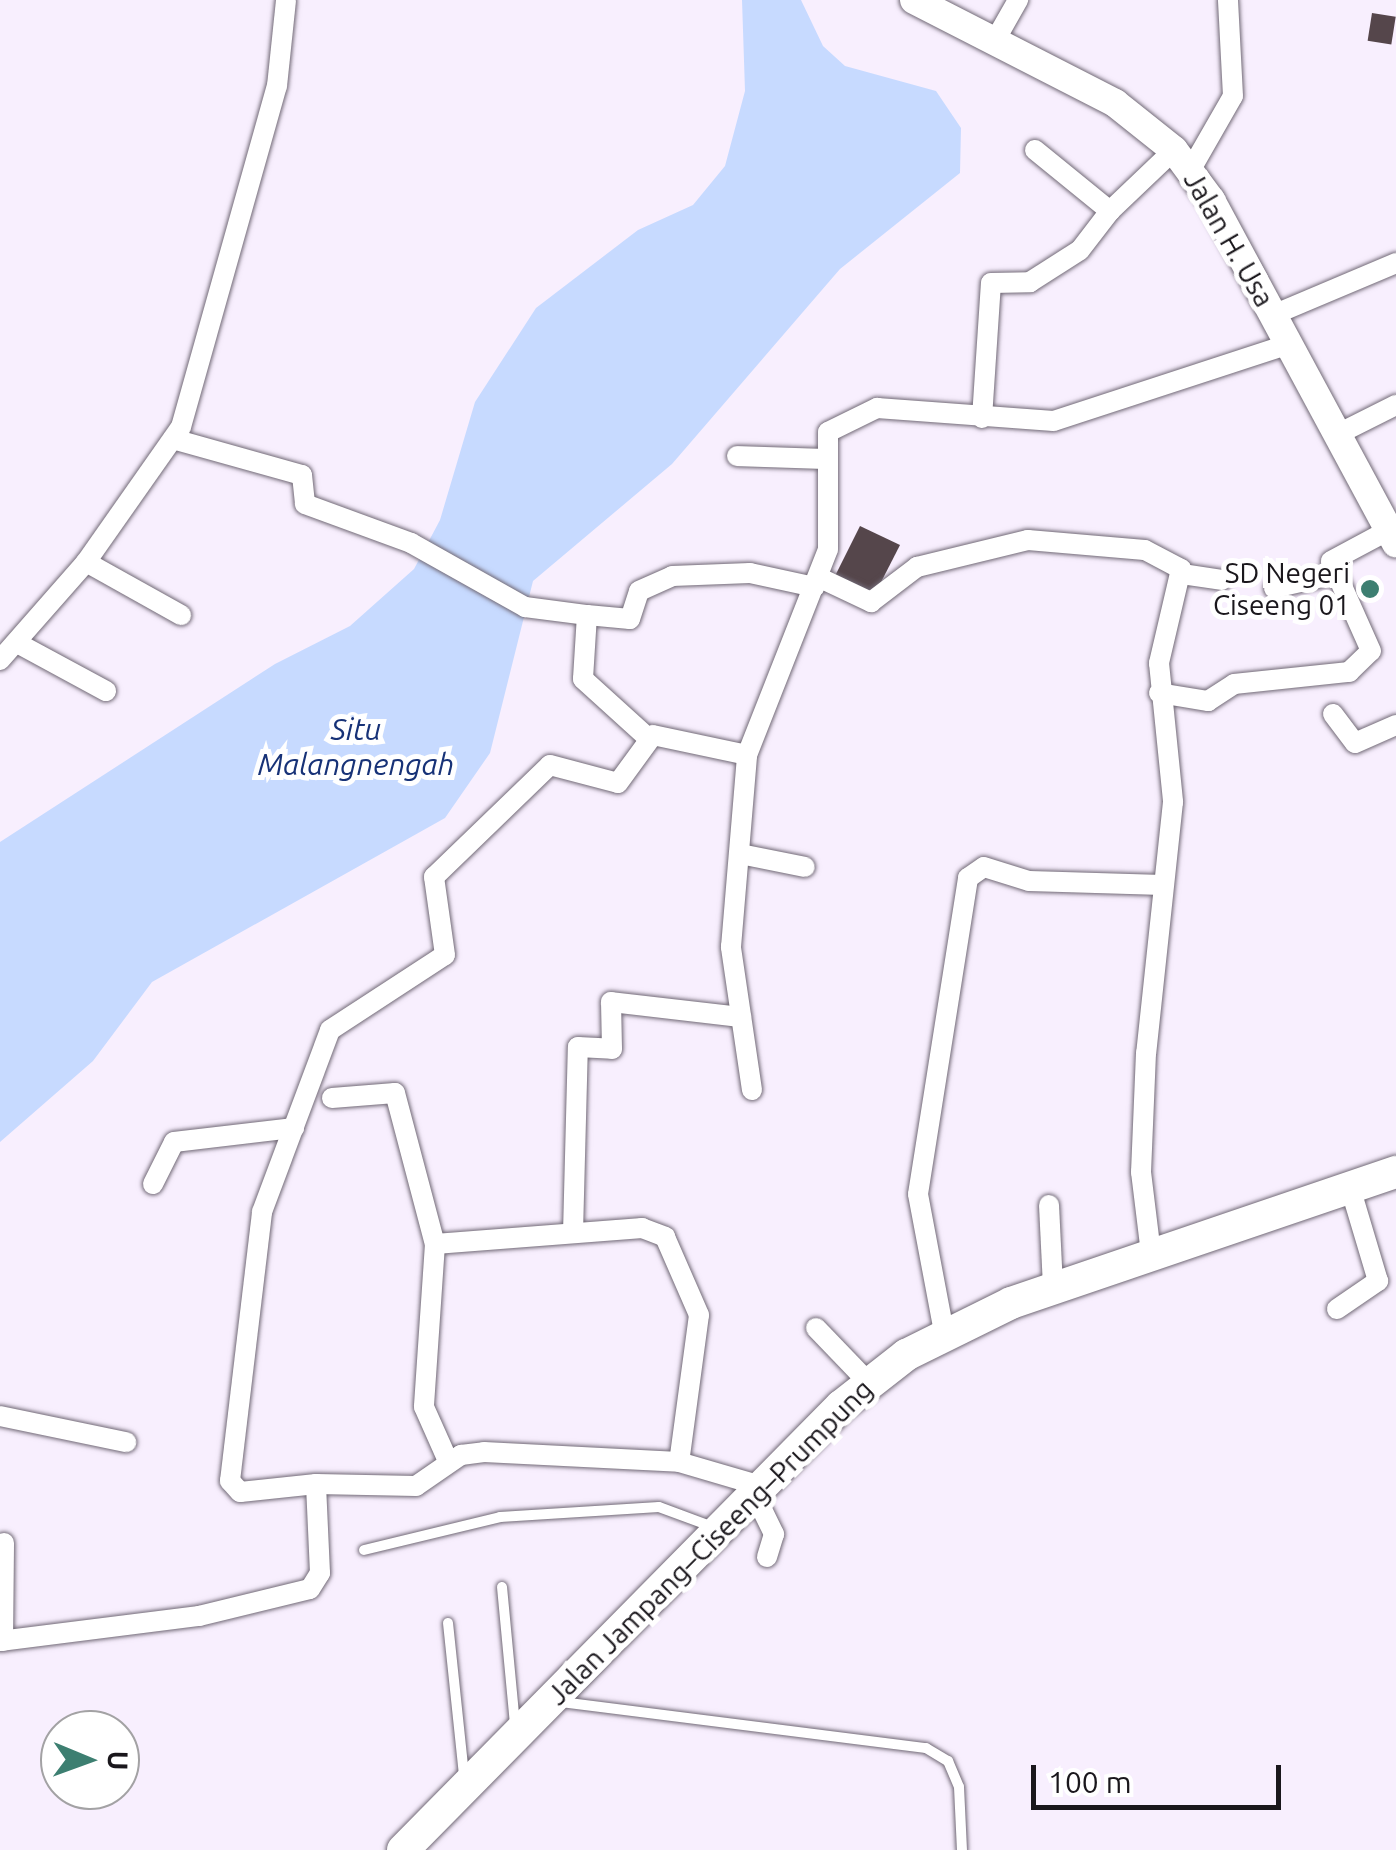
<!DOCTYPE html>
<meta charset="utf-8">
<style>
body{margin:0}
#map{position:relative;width:1396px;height:1850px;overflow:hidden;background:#f8effe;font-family:Ubuntu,sans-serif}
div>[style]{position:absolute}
.water>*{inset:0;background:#c7daff}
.building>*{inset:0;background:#55464b;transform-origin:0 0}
.roads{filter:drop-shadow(0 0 2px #716976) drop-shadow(0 0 2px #716976)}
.lane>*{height:10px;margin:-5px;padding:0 5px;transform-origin:5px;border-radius:5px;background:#fff}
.street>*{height:20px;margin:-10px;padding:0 10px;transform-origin:10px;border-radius:10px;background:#fff}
.secondary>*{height:28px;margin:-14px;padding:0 14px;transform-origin:14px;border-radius:14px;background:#fff}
.primary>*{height:32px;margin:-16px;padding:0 16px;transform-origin:16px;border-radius:16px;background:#fff}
.dots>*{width:28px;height:28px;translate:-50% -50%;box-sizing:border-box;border:5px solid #fff;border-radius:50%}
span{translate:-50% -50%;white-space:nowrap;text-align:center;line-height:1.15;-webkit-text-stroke:10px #fff;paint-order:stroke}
.street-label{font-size:28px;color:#1a171c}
.poi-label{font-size:28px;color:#1a171c}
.right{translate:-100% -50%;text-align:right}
.water-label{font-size:30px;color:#173277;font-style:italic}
.north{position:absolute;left:40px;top:1710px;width:100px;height:100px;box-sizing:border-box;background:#fff;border:2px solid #a3a2a4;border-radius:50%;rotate:91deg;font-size:28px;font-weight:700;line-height:40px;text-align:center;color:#1a171c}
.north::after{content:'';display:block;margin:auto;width:35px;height:45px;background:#3d7f71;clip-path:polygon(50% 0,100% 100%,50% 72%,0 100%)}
.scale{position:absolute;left:1031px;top:1765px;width:250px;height:45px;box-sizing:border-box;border:5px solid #1a171c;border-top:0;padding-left:12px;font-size:30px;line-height:35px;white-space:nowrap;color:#1a171c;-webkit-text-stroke:8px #fff;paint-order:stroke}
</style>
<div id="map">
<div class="water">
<div style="clip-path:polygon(742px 0,801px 0,823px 46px,845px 66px,936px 91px,961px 128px,960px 173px,840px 269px,672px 464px,533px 581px,490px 753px,445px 818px,152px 982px,93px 1061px,0 1142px,0 842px,275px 664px,350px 626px,414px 569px,440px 520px,475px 402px,536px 308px,638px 230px,693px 205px,725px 166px,745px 91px)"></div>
</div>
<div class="building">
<div style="left:1372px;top:13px;width:24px;height:28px;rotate:9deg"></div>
<div style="clip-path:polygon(860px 526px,900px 545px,875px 594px,831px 584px)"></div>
</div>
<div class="roads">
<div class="lane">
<div style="left:364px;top:1550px;width:140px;rotate:-13.6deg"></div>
<div style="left:500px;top:1517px;width:159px;rotate:-3.6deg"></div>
<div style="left:659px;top:1507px;width:58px;rotate:20.3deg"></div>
<div style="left:502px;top:1587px;width:139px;rotate:84.6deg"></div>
<div style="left:448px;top:1623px;width:154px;rotate:84deg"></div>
<div style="left:561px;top:1702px;width:368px;rotate:7.2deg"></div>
<div style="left:926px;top:1748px;width:26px;rotate:31deg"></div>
<div style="left:948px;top:1761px;width:28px;rotate:67deg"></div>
<div style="left:959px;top:1787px;width:63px;rotate:87.3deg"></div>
</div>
<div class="street">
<div style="left:997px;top:37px;width:43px;rotate:-60.4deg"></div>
<div style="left:1035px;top:150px;width:97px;rotate:39.1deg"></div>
<div style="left:1110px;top:211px;width:88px;rotate:-43.6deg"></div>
<div style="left:1190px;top:171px;width:86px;rotate:-60.2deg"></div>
<div style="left:1233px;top:96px;width:96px;rotate:-93deg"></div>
<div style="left:1273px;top:315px;width:134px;rotate:-22.9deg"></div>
<div style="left:982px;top:418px;width:135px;rotate:-86.2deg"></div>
<div style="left:991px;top:283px;width:39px;rotate:-1deg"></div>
<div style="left:1030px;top:282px;width:59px;rotate:-32.6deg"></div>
<div style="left:1080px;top:250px;width:49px;rotate:-52.4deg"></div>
<div style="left:1340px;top:433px;width:63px;rotate:-26.6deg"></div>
<div style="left:173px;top:439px;width:134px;rotate:15.6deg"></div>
<div style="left:302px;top:475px;width:29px;rotate:84deg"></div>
<div style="left:305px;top:504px;width:113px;rotate:20.2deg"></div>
<div style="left:411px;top:543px;width:131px;rotate:29.3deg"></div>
<div style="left:525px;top:607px;width:63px;rotate:7.4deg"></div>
<div style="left:587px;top:615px;width:64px;rotate:93.6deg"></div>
<div style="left:583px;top:679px;width:86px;rotate:42.2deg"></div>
<div style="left:737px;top:456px;width:86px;rotate:2deg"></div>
<div style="left:86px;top:562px;width:109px;rotate:29.2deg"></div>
<div style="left:1182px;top:574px;width:40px;rotate:8.5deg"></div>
<div style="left:818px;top:577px;width:59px;rotate:25.3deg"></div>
<div style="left:871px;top:602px;width:58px;rotate:-37.3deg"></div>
<div style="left:917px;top:567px;width:114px;rotate:-13.7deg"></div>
<div style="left:1028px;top:540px;width:117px;rotate:4.9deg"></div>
<div style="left:1145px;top:550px;width:41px;rotate:27.8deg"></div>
<div style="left:1181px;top:569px;width:97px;rotate:103.2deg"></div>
<div style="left:1159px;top:663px;width:140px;rotate:84.2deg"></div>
<div style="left:1173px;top:802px;width:252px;rotate:96.1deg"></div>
<div style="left:1146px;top:1053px;width:119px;rotate:92.4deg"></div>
<div style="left:1141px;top:1172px;width:82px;rotate:83deg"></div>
<div style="left:1274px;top:588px;width:63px;rotate:-12.9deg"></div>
<div style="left:587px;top:615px;width:43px;rotate:5.3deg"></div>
<div style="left:630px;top:619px;width:29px;rotate:-72deg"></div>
<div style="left:639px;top:591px;width:36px;rotate:-24deg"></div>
<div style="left:672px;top:576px;width:78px;rotate:-2.2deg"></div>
<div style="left:750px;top:573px;width:66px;rotate:12.2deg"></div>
<div style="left:19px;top:644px;width:99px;rotate:28.4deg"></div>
<div style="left:0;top:660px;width:130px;rotate:-48.7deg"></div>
<div style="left:86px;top:562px;width:165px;rotate:-54.9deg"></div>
<div style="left:181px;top:427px;width:354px;rotate:-74.3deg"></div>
<div style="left:277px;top:86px;width:86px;rotate:-84deg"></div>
<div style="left:1159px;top:693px;width:50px;rotate:9.3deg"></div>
<div style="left:1208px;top:701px;width:31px;rotate:-33deg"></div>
<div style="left:1234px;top:684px;width:116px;rotate:-6deg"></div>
<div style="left:1349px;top:672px;width:30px;rotate:-44deg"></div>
<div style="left:1371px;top:651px;width:98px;rotate:-114deg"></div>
<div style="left:1331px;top:561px;width:66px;rotate:-28.1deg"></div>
<div style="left:1333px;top:714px;width:36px;rotate:53deg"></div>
<div style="left:1355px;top:743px;width:45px;rotate:-23.7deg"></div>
<div style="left:740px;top:854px;width:66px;rotate:11.3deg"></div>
<div style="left:752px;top:1090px;width:145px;rotate:-98.4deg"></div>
<div style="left:731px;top:947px;width:193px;rotate:-85.2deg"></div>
<div style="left:747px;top:755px;width:221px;rotate:-68.5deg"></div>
<div style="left:828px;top:549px;width:117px;rotate:-90deg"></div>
<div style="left:828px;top:432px;width:55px;rotate:-26.1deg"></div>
<div style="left:877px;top:408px;width:177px;rotate:4.2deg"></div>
<div style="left:1054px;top:421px;width:248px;rotate:-18.1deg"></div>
<div style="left:332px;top:1098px;width:63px;rotate:-4.5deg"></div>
<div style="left:395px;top:1093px;width:156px;rotate:75.2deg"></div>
<div style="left:435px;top:1244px;width:163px;rotate:93.9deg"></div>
<div style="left:424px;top:1407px;width:59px;rotate:66deg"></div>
<div style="left:153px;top:1184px;width:47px;rotate:-63.4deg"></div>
<div style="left:174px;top:1142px;width:121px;rotate:-6.7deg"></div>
<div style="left:1049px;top:1205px;width:83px;rotate:87.2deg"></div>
<div style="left:573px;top:1233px;width:186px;rotate:-88.5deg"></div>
<div style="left:578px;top:1047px;width:34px;rotate:3deg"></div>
<div style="left:612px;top:1049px;width:47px;rotate:-91.2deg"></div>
<div style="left:611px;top:1002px;width:131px;rotate:6.6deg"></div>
<div style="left:435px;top:1244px;width:208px;rotate:-4.4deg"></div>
<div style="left:642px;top:1228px;width:25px;rotate:21deg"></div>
<div style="left:665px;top:1237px;width:85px;rotate:66.4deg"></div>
<div style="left:699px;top:1315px;width:148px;rotate:97.7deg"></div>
<div style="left:1337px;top:1309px;width:50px;rotate:-34.3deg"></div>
<div style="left:1378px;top:1281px;width:98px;rotate:-106.6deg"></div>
<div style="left:816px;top:1328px;width:75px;rotate:46.1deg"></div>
<div style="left:944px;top:1332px;width:140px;rotate:-100.7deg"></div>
<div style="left:918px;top:1194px;width:320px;rotate:-81deg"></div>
<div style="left:968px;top:878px;width:19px;rotate:-35deg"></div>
<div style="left:984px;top:867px;width:47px;rotate:17.3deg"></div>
<div style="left:1029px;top:881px;width:134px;rotate:1.7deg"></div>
<div style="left:0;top:1416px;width:129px;rotate:11.7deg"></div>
<div style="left:316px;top:1484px;width:76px;rotate:174deg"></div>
<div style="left:240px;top:1492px;width:15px;rotate:-132deg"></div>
<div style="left:230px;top:1481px;width:271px;rotate:-83.2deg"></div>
<div style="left:262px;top:1212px;width:194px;rotate:-69.5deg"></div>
<div style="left:330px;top:1030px;width:137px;rotate:-33.1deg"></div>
<div style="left:445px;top:955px;width:79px;rotate:-98deg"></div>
<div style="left:434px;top:877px;width:161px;rotate:-44deg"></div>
<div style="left:550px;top:765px;width:70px;rotate:14.8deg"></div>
<div style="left:618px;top:783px;width:59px;rotate:-53.9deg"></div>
<div style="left:653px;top:735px;width:96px;rotate:12deg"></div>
<div style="left:754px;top:1493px;width:46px;rotate:64deg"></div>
<div style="left:774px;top:1534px;width:24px;rotate:107deg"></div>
<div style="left:0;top:1641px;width:201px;rotate:-7.2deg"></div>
<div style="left:199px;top:1616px;width:114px;rotate:-13.7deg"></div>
<div style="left:310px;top:1589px;width:19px;rotate:-58deg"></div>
<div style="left:320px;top:1573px;width:89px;rotate:-92.6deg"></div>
<div style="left:316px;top:1484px;width:100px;rotate:1.1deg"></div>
<div style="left:416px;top:1486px;width:55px;rotate:-34.6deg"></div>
<div style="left:461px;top:1455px;width:23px;rotate:-7deg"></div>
<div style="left:484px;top:1452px;width:195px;rotate:2.9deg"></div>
<div style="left:679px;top:1462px;width:85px;rotate:16.3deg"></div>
<div style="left:3px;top:1641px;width:98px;rotate:-89.4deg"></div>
</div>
<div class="secondary">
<div style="left:914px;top:0;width:226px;rotate:27.1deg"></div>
<div style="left:1115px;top:103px;width:75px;rotate:38.5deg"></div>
<div style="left:1174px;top:150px;width:62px;rotate:53.5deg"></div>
<div style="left:1211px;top:200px;width:390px;rotate:61.7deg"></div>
</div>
<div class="primary">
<div style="left:403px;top:1850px;width:624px;rotate:-45.39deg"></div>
<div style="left:841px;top:1406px;width:83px;rotate:-38.1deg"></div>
<div style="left:906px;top:1355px;width:117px;rotate:-26.3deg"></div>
<div style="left:1011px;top:1303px;width:407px;rotate:-18.8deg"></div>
</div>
</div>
<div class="dots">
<div style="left:1370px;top:589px;background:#3d7f71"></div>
</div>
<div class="street-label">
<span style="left:1229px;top:239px;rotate:60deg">Jalan H. Usa</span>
<span style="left:710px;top:1542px;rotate:-45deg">Jalan Jampang–Ciseeng–Prumpung</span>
</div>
<div class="poi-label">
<span class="right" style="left:1350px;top:589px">SD Negeri<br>Ciseeng 01</span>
</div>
<div class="water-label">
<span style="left:356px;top:746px">Situ<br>Malangnengah</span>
</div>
<div class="north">U</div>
<div class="scale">100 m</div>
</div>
